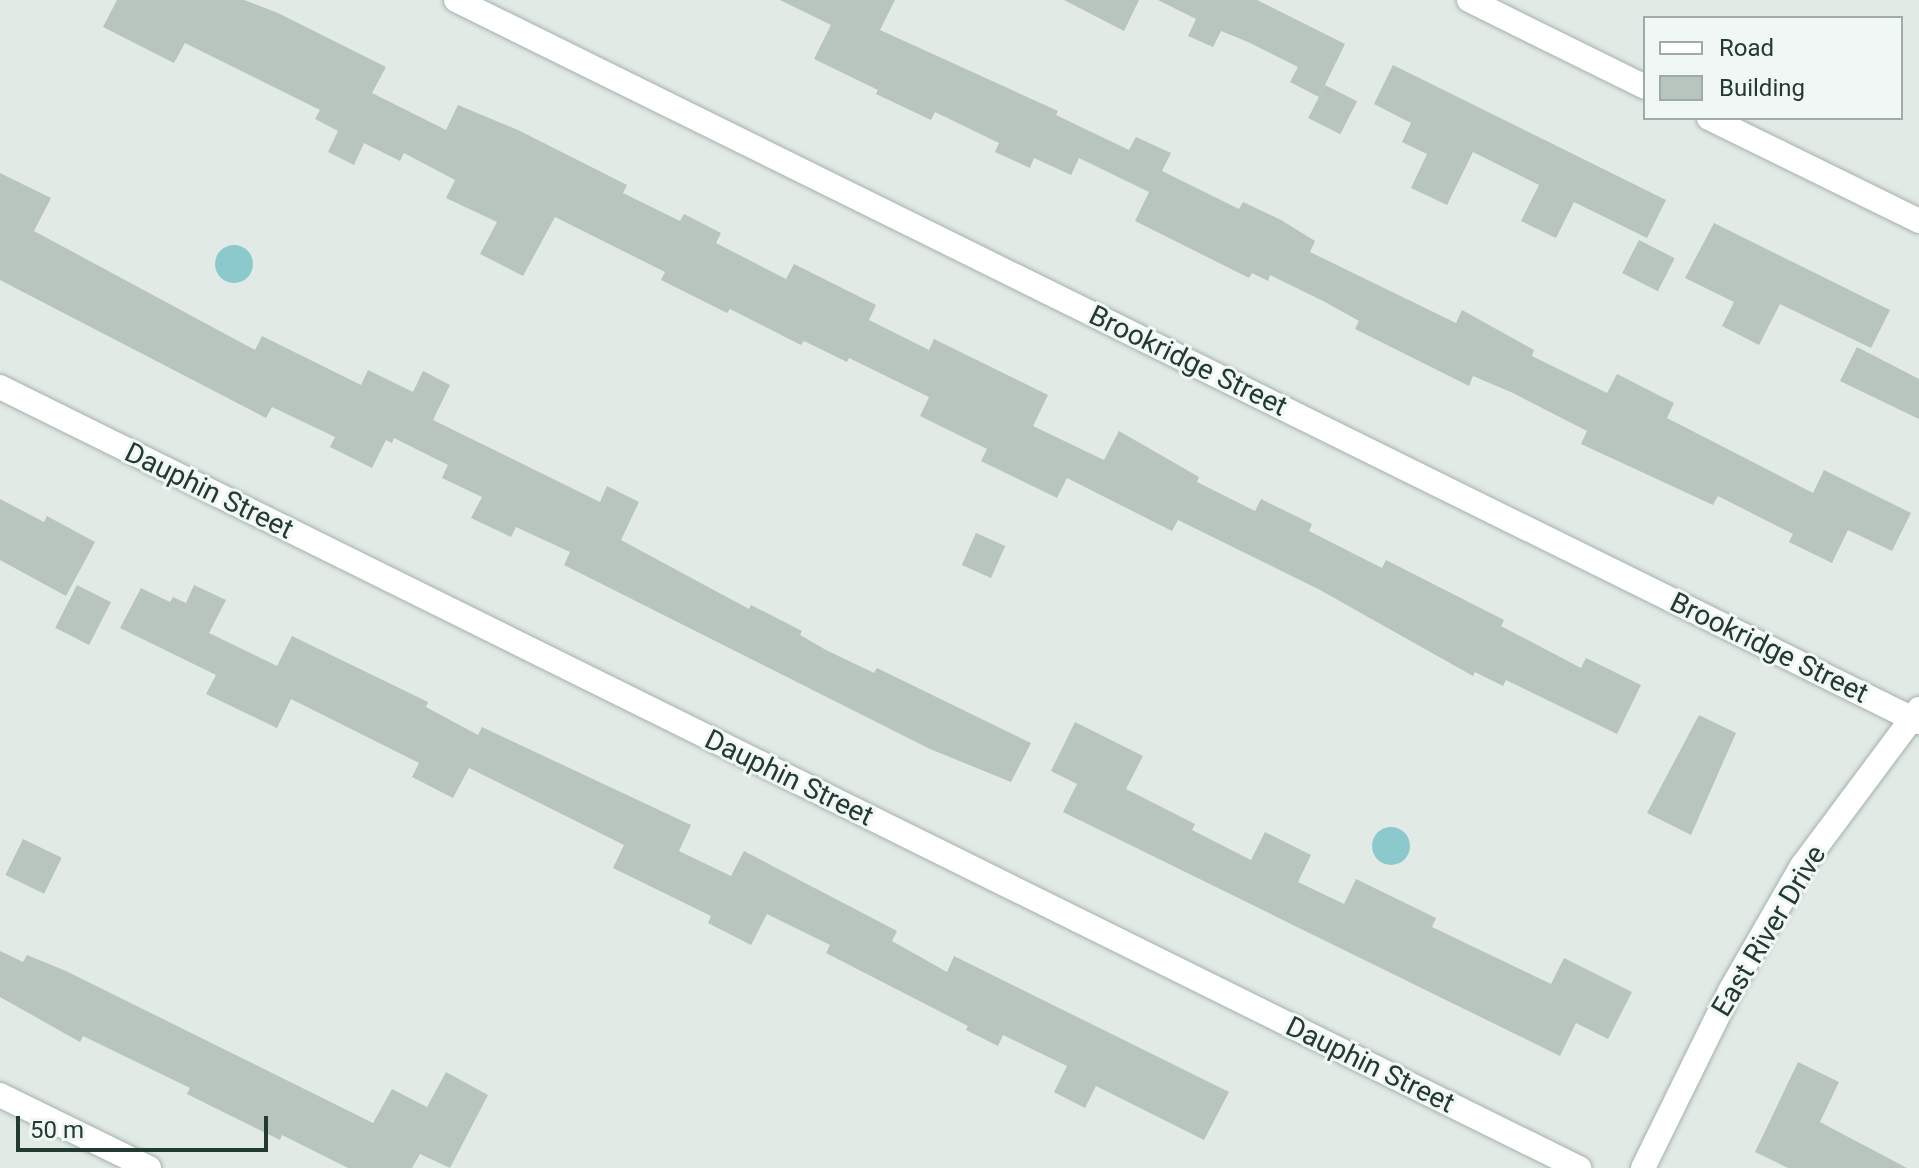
<!DOCTYPE html>
<style>
body{margin:0}
#map{position:relative;width:1919px;height:1168px;overflow:hidden;background:#e1eae5;font-family:Roboto,sans-serif}
div>[style]{position:absolute}
.water>*{inset:0;background:#8cc9cc}
.round{border-radius:50%}
.building>*{inset:0;background:#b7c5be;transform-origin:0 0}
.roads{filter:drop-shadow(0 0 2px #a4b2ab) drop-shadow(0 0 2px #a4b2ab)}
.minor>*{height:24px;margin:-12px;padding:0 12px;transform-origin:12px;border-radius:12px;background:#fff}
span{translate:-50% -50%;white-space:nowrap;text-align:center;line-height:1.15;-webkit-text-stroke:6px #f1f7f4;paint-order:stroke}
.street-label{font-size:28px;color:#233a31}
.legend{position:absolute;left:1643px;top:16px;width:260px;height:104px;box-sizing:border-box;background:#f1f7f4;border:2px solid #9faba6;margin:0;padding:10px 14px;list-style:none;font-size:24px;color:#233a31}
.legend li{display:flex;align-items:center;gap:16px;height:40px}
.legend b{width:40px;border:2px solid #9faba6}
.scale{position:absolute;left:16px;top:1116px;width:252px;height:36px;box-sizing:border-box;border:4px solid #233a31;border-top:0;padding-left:10px;font-size:24px;line-height:28px;white-space:nowrap;color:#233a31;-webkit-text-stroke:6px #f1f7f4;paint-order:stroke}
</style>
<div id="map">
<div class="water">
<div class="round" style="left:215px;top:245px;width:38px;height:38px"></div>
<div class="round" style="left:1372px;top:827px;width:38px;height:38px"></div>
</div>
<div class="building">
<div style="clip-path:polygon(117px 0,244px 0,278px 13px,386px 67px,372px 93px,446px 130px,458px 105px,518px 130px,627px 185px,623px 193px,680px 221px,684px 214px,721px 233px,716px 243px,786px 279px,794px 264px,876px 305px,869px 320px,929px 350px,934px 339px,1048px 395px,1033px 426px,1104px 460px,1119px 431px,1199px 477px,1197px 482px,1255px 511px,1261px 499px,1312px 524px,1309px 531px,1382px 568px,1386px 560px,1504px 620px,1501px 626px,1581px 668px,1586px 658px,1641px 685px,1617px 734px,1506px 680px,1503px 686px,1475px 672px,1473px 676px,1320px 590px,1178px 520px,1172px 531px,1067px 478px,1057px 498px,981px 461px,987px 449px,920px 416px,929px 397px,849px 358px,847px 362px,804px 341px,801px 345px,730px 309px,727px 313px,661px 280px,665px 272px,555px 217px,523px 276px,480px 254px,497px 222px,446px 198px,455px 180px,404px 153px,400px 161px,364px 143px,354px 165px,328px 152px,338px 131px,315px 119px,320px 110px,185px 43px,174px 63px,103px 27px)"></div>
<div style="clip-path:polygon(780px 0,895px 0,880px 30px,1058px 111px,1056px 115px,1129px 150px,1136px 137px,1171px 153px,1162px 171px,1239px 209px,1243px 202px,1281px 220px,1315px 241px,1310px 252px,1456px 323px,1462px 310px,1534px 350px,1532px 356px,1607px 393px,1617px 374px,1674px 403px,1667px 418px,1813px 493px,1824px 470px,1911px 513px,1892px 551px,1848px 530px,1832px 563px,1789px 542px,1793px 534px,1718px 496px,1713px 505px,1581px 444px,1587px 431px,1513px 393px,1473px 376px,1469px 386px,1355px 329px,1359px 321px,1325px 302px,1270px 275px,1268px 281px,1252px 273px,1249px 278px,1135px 221px,1149px 192px,1079px 158px,1071px 175px,1034px 158px,1030px 168px,995px 152px,999px 143px,935px 112px,931px 120px,876px 94px,878px 90px,814px 59px,831px 25px)"></div>
<div style="clip-path:polygon(1064px 0,1139px 0,1124px 31px)"></div>
<div style="clip-path:polygon(1158px 0,1257px 0,1345px 44px,1319px 97px,1290px 82px,1298px 67px,1248px 42px,1221px 31px,1213px 47px,1188px 36px,1196px 19px)"></div>
<div style="clip-path:polygon(1393px 65px,1666px 200px,1647px 238px,1574px 202px,1556px 238px,1521px 221px,1539px 185px,1473px 152px,1447px 205px,1411px 188px,1427px 154px,1402px 142px,1411px 123px,1374px 104px)"></div>
<div style="left:1325px;top:85px;width:36px;height:37px;rotate:27deg"></div>
<div style="clip-path:polygon(0 173px,51px 198px,34px 231px,255px 350px,262px 336px,361px 385px,368px 370px,413px 392px,423px 371px,450px 385px,433px 420px,600px 502px,607px 486px,639px 502px,621px 540px,749px 609px,751px 605px,802px 631px,800px 635px,826px 650px,874px 673px,877px 668px,1031px 743px,1011px 782px,930px 749px,564px 565px,570px 552px,516px 527px,511px 537px,471px 518px,482px 497px,442px 478px,448px 465px,394px 438px,392px 443px,386px 440px,372px 468px,330px 447px,335px 437px,272px 407px,266px 418px,0 280px)"></div>
<div style="clip-path:polygon(1714px 223px,1890px 310px,1871px 348px,1780px 304px,1759px 345px,1722px 326px,1734px 302px,1685px 278px)"></div>
<div style="left:1639px;top:240px;width:40px;height:37px;rotate:27deg"></div>
<div style="clip-path:polygon(1857px 347px,1919px 379px,1919px 419px,1840px 381px)"></div>
<div style="clip-path:polygon(0 499px,44px 522px,47px 516px,95px 542px,66px 596px,0 560px)"></div>
<div style="left:976px;top:533px;width:32px;height:35px;rotate:24deg"></div>
<div style="left:77px;top:585px;width:38px;height:48px;rotate:27deg"></div>
<div style="clip-path:polygon(194px 585px,226px 600px,209px 633px,277px 666px,292px 636px,428px 702px,426px 707px,478px 735px,482px 727px,691px 825px,679px 851px,731px 876px,744px 851px,897px 931px,892px 941px,947px 972px,954px 956px,1229px 1092px,1204px 1140px,1096px 1086px,1085px 1108px,1054px 1092px,1067px 1066px,1003px 1035px,998px 1046px,966px 1030px,968px 1026px,826px 953px,830px 945px,767px 914px,751px 945px,708px 923px,711px 916px,613px 868px,624px 845px,469px 768px,453px 798px,412px 777px,419px 763px,291px 699px,277px 728px,206px 694px,216px 675px,120px 628px,141px 588px,170px 602px,173px 597px,186px 603px)"></div>
<div style="clip-path:polygon(1699px 715px,1736px 733px,1691px 835px,1647px 813px)"></div>
<div style="clip-path:polygon(1075px 722px,1143px 756px,1126px 789px,1195px 824px,1192px 830px,1251px 860px,1265px 832px,1311px 855px,1298px 882px,1344px 904px,1356px 879px,1436px 918px,1432px 927px,1551px 984px,1564px 958px,1632px 992px,1608px 1039px,1576px 1023px,1560px 1056px,1063px 812px,1077px 784px,1051px 771px)"></div>
<div style="left:23px;top:839px;width:43px;height:40px;rotate:26deg"></div>
<div style="clip-path:polygon(0 951px,23px 962px,27px 955px,66px 971px,373px 1123px,392px 1089px,427px 1107px,446px 1072px,488px 1095px,450px 1168px,420px 1154px,412px 1168px,348px 1168px,282px 1135px,280px 1140px,187px 1094px,190px 1088px,83px 1036px,80px 1042px,0 997px)"></div>
<div style="clip-path:polygon(1798px 1062px,1839px 1082px,1820px 1122px,1907px 1168px,1788px 1168px,1755px 1152px)"></div>
</div>
<div class="roads">
<div class="minor">
<div style="left:456px;top:0;width:1631px;rotate:26.27deg"></div>
<div style="left:1469px;top:0;width:196px;rotate:26.3deg"></div>
<div style="left:1709px;top:118px;width:234px;rotate:26.1deg"></div>
<div style="left:0;top:387px;width:1762px;rotate:26.32deg"></div>
<div style="left:0;top:1095px;width:166px;rotate:26.1deg"></div>
<div style="left:1643px;top:1168px;width:197px;rotate:-63.8deg"></div>
<div style="left:1730px;top:991px;width:144px;rotate:-60.1deg"></div>
<div style="left:1802px;top:866px;width:196px;rotate:-53.3deg"></div>
</div>
</div>
<div class="street-label">
<span style="left:1188px;top:361px;rotate:26deg">Brookridge Street</span>
<span style="left:209px;top:491px;rotate:26deg">Dauphin Street</span>
<span style="left:1769px;top:648px;rotate:26deg">Brookridge Street</span>
<span style="left:789px;top:778px;rotate:26deg">Dauphin Street</span>
<span style="left:1769px;top:931px;rotate:-59deg">East River Drive</span>
<span style="left:1370px;top:1065px;rotate:26deg">Dauphin Street</span>
</div>
<ul class="legend">
<li><b style="height:10px;background:#fff"></b>Road</li>
<li><b style="height:22px;background:#b7c5be"></b>Building</li>
</ul>
<div class="scale">50 m</div>
</div>
